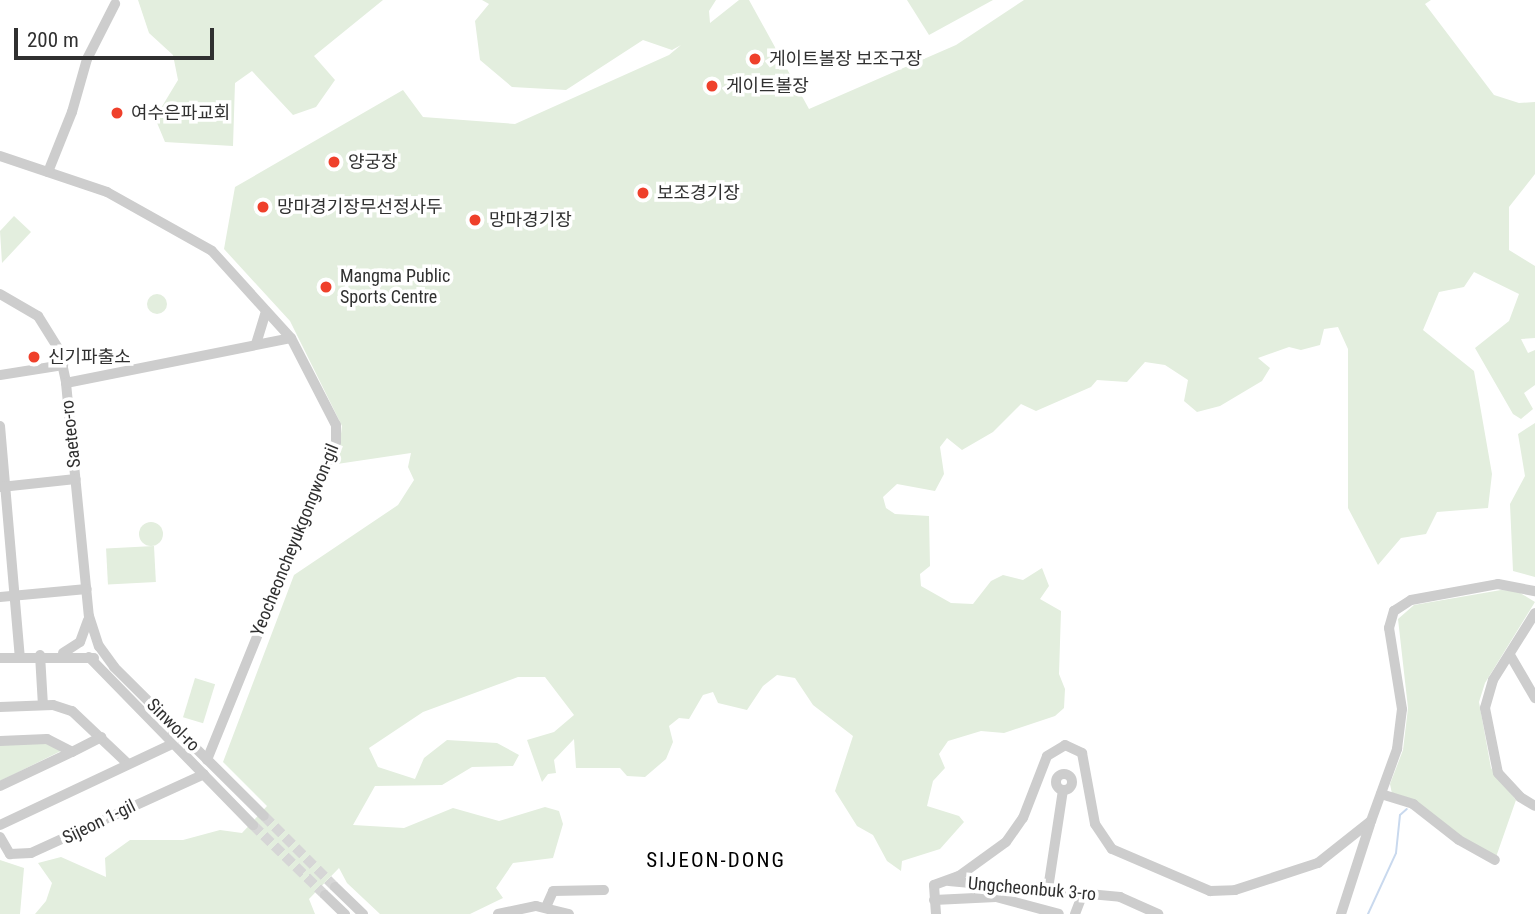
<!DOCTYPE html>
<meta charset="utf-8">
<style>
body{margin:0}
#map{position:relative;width:1535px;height:914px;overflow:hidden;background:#fff;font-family:"Roboto Condensed","Noto Sans KR",sans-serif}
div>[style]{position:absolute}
.green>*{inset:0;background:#e3eede;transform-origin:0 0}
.round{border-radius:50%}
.stream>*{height:2px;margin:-1px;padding:0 1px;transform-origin:1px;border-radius:1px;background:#c9d9ee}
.minor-tunnel>*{height:10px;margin-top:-5px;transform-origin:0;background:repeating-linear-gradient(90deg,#d6d6d6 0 10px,transparent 0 15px)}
.minor>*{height:10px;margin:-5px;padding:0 5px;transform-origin:5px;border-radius:5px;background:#cdcdcd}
.minor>.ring{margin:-5px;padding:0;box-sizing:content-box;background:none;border:10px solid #cdcdcd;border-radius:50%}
.dots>*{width:19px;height:19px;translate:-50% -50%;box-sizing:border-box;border:4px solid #fff;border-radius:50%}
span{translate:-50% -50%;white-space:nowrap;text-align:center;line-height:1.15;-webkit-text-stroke:7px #fff;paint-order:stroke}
.poi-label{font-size:18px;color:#303030}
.left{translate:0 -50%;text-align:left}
.street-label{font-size:18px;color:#303030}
.quarter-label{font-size:21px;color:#000;letter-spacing:2px}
.scale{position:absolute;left:14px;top:28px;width:200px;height:32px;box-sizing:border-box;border:4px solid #303030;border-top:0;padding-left:9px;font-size:21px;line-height:24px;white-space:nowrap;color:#303030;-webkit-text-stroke:5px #fff;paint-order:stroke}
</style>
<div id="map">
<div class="green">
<div style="clip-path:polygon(138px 0,383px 0,314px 56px,335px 80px,316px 107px,293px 115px,252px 71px,235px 83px,233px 146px,165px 142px,155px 118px,178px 80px,173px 55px,149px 33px)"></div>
<div style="clip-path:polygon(482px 0,716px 0,709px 11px,710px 23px,739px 0,749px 0,809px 109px,956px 45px,1024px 0,1431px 0,1425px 4px,1494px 95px,1519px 103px,1535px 102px,1535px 174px,1509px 207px,1509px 250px,1535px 266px,1535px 338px,1521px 339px,1528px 353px,1535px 350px,1535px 385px,1524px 393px,1533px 409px,1521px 419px,1513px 414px,1475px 348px,1509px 321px,1519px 294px,1474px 272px,1464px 287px,1439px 292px,1423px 330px,1474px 371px,1492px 474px,1488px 508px,1437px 512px,1426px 534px,1401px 538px,1378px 565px,1348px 508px,1348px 349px,1338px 327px,1324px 329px,1320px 345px,1301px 350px,1289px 347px,1258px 358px,1270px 368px,1262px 381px,1220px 406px,1197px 412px,1184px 401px,1188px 380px,1165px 365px,1145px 362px,1127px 382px,1097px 380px,1091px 387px,1036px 411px,1021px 404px,993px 432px,962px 450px,947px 438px,940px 447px,944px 474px,935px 491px,897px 484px,883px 497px,886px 508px,895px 514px,929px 516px,930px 566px,920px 574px,921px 586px,951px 603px,973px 604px,991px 581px,1003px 575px,1023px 580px,1042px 568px,1049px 586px,1040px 599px,1061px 611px,1059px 674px,1065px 689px,1064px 708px,1055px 716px,1004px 733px,981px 731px,948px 741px,939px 754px,945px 768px,933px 781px,927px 806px,959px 816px,964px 822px,940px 849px,902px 861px,901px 871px,887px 861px,873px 835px,857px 826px,835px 791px,853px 736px,813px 705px,795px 678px,777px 675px,763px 686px,747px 710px,718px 703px,713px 692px,703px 695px,689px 719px,679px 718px,669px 726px,673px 742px,666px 759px,645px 777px,627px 776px,620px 768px,576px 768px,574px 739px,554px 760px,556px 773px,548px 774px,542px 782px,527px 740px,554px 732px,574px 715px,545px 677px,518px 677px,423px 712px,369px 748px,378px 767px,415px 779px,424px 758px,447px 740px,497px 743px,519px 755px,513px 766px,472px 767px,442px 785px,375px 786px,353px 825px,404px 828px,453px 808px,499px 821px,545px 807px,559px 811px,563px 824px,553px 858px,513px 863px,496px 888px,503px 898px,470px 914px,380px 914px,347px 883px,339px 868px,309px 899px,315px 914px,35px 914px,46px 901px,52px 883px,38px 863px,61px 857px,106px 877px,105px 858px,130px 840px,183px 840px,220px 830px,242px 833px,267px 806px,223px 762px,294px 575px,398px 505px,414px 480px,408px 467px,411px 453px,337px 464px,342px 426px,290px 321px,224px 249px,235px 187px,403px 90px,423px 117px,515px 124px,669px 55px,681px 45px,672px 50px,643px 40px,566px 90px,512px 87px,480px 60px,475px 21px,489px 4px)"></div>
<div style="clip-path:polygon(907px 0,993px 0,929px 35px)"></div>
<div style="clip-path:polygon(14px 216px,31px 232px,2px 263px,0 231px)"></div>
<div class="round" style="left:147px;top:294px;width:20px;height:20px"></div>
<div style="clip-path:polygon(1535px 423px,1535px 577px,1513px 571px,1510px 504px,1525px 476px,1518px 434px)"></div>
<div class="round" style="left:139px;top:522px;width:24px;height:24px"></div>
<div style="left:154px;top:546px;width:36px;height:48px;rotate:87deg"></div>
<div style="clip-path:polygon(1501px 590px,1517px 591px,1535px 602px,1485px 683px,1479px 702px,1491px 768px,1516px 800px,1496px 857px,1392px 794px,1390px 784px,1403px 750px,1408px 708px,1398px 619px,1414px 605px)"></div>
<div style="left:195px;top:678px;width:21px;height:41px;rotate:17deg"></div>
<div style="clip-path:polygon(44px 743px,63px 750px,0 781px,0 745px)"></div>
<div style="clip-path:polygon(0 860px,24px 868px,20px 914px,0 914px)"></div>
</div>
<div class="stream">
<div style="left:1368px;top:914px;width:67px;rotate:-65.3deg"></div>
<div style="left:1396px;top:853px;width:38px;rotate:-84deg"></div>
<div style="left:1400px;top:815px;width:9px;rotate:-41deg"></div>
</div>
<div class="minor-tunnel">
<div style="left:264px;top:816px;width:100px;rotate:45deg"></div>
<div style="left:253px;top:825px;width:100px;rotate:44.2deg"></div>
</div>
<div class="minor">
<div style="left:0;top:156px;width:113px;rotate:18.6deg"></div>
<div style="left:107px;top:192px;width:120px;rotate:29.3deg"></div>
<div style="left:212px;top:251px;width:118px;rotate:47.8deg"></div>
<div style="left:291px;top:338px;width:98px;rotate:62.7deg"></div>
<div style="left:336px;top:425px;width:17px;rotate:90deg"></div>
<div style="left:336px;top:442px;width:343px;rotate:112.1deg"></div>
<div style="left:48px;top:172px;width:65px;rotate:-68.2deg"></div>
<div style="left:72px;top:112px;width:55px;rotate:-74.2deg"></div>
<div style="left:87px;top:59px;width:62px;rotate:-63deg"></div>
<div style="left:0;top:294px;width:44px;rotate:30.1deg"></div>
<div style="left:38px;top:316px;width:39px;rotate:58deg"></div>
<div style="left:59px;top:349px;width:35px;rotate:78deg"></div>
<div style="left:66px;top:383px;width:234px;rotate:84.4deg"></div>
<div style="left:89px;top:616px;width:32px;rotate:72deg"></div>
<div style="left:99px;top:646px;width:26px;rotate:54deg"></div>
<div style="left:114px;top:667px;width:211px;rotate:44.8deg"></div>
<div style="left:256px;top:344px;width:34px;rotate:-73deg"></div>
<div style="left:0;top:375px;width:64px;rotate:-9deg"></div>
<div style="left:66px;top:383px;width:229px;rotate:-11.3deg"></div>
<div style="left:0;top:426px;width:232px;rotate:85.1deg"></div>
<div style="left:1px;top:487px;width:75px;rotate:-6.1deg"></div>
<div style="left:0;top:597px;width:87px;rotate:-5.3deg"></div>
<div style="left:1535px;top:613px;width:79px;rotate:122.1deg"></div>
<div style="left:1493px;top:680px;width:29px;rotate:106deg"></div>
<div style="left:1485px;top:708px;width:66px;rotate:78.7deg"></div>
<div style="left:1498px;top:773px;width:33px;rotate:47deg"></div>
<div style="left:1520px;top:797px;width:17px;rotate:31deg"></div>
<div style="left:63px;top:653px;width:20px;rotate:-33deg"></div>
<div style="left:80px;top:642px;width:23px;rotate:-70deg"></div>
<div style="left:40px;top:655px;width:50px;rotate:86.6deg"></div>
<div style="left:1510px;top:655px;width:50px;rotate:59.8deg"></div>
<div style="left:89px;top:657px;width:235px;rotate:45.7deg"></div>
<div style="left:0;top:658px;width:94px"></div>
<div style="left:0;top:707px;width:53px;rotate:-2.2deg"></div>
<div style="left:53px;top:705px;width:20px;rotate:18deg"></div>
<div style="left:72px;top:711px;width:77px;rotate:43.4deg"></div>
<div style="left:0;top:741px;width:47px;rotate:-2.4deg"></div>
<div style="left:47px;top:739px;width:28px;rotate:27deg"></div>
<div style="left:72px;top:752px;width:33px;rotate:-27deg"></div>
<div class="ring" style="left:1056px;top:774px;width:6px;height:6px"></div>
<div style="left:0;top:786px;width:80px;rotate:-25.3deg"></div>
<div style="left:1381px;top:794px;width:34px;rotate:17deg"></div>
<div style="left:1413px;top:804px;width:58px;rotate:38deg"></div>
<div style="left:1459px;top:840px;width:41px;rotate:29.1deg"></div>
<div style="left:0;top:825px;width:192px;rotate:-25.2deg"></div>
<div style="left:0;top:837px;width:20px;rotate:60deg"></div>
<div style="left:10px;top:854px;width:21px;rotate:-3deg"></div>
<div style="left:31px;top:853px;width:190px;rotate:-24.5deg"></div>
<div style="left:949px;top:881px;width:172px;rotate:5.3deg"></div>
<div style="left:1120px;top:897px;width:42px;rotate:24.1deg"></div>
<div style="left:335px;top:887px;width:39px;rotate:44deg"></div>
<div style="left:1048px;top:889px;width:100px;rotate:-81.4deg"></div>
<div style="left:325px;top:895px;width:28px;rotate:44deg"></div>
<div style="left:934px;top:900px;width:62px;rotate:-2.8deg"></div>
<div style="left:996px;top:897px;width:65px;rotate:15.1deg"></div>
<div style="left:546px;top:907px;width:17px;rotate:-66deg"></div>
<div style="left:553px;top:891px;width:51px;rotate:-1.1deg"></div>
<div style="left:498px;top:914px;width:39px;rotate:-12deg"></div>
<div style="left:536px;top:906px;width:34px;rotate:14deg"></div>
<div style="left:936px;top:914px;width:29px;rotate:-94deg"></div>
<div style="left:934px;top:885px;width:27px;rotate:-20deg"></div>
<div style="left:959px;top:876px;width:58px;rotate:-35.9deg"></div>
<div style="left:1006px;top:842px;width:29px;rotate:-55deg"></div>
<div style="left:1023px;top:818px;width:66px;rotate:-68.8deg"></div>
<div style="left:1047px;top:756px;width:21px;rotate:-31deg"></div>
<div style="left:1065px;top:745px;width:19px;rotate:25deg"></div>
<div style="left:1082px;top:753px;width:72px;rotate:79.6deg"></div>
<div style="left:1095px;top:824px;width:30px;rotate:56deg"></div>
<div style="left:1112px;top:849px;width:107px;rotate:23.2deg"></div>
<div style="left:1210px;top:891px;width:25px;rotate:-2deg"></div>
<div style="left:1235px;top:890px;width:87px;rotate:-18deg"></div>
<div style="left:1318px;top:863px;width:68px;rotate:-38.4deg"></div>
<div style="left:1371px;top:821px;width:77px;rotate:-70.1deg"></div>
<div style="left:1397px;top:749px;width:40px;rotate:-82.9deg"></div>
<div style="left:1402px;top:709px;width:82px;rotate:-99.1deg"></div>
<div style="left:1389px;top:628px;width:18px;rotate:-74deg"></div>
<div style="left:1394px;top:611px;width:20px;rotate:-33deg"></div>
<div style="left:1411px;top:600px;width:88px;rotate:-10.4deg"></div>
<div style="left:1498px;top:584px;width:38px;rotate:11deg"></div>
<div style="left:1075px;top:914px;width:22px;rotate:-69deg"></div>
<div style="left:1341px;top:914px;width:95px;rotate:-72.1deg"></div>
</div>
<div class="dots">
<div style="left:755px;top:59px;background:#ef402b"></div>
<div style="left:712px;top:86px;background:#ef402b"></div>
<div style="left:117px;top:113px;background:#ef402b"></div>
<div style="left:334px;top:162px;background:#ef402b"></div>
<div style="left:643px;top:193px;background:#ef402b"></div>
<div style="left:263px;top:207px;background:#ef402b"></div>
<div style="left:475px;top:220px;background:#ef402b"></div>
<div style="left:326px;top:287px;background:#ef402b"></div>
<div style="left:34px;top:357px;background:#ef402b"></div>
</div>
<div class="poi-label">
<span class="left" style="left:769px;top:59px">게이트볼장 보조구장</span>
<span class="left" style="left:726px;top:86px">게이트볼장</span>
<span class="left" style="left:131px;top:113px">여수은파교회</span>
<span class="left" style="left:348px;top:162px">양궁장</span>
<span class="left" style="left:657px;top:193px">보조경기장</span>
<span class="left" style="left:277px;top:207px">망마경기장무선정사두</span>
<span class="left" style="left:489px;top:220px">망마경기장</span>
<span class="left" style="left:340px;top:287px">Mangma Public<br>Sports Centre</span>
<span class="left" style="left:48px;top:357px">신기파출소</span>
</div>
<div class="street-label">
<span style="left:71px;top:434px;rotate:-96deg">Saeteo-ro</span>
<span style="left:295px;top:540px;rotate:-68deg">Yeocheoncheyukgongwon-gil</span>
<span style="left:173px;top:725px;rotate:45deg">Sinwol-ro</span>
<span style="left:99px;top:822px;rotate:-26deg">Sijeon 1-gil</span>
<span style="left:1032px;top:889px;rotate:5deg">Ungcheonbuk 3-ro</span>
</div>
<div class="quarter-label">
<span style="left:716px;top:860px">SIJEON-DONG</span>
</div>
<div class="scale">200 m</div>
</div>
